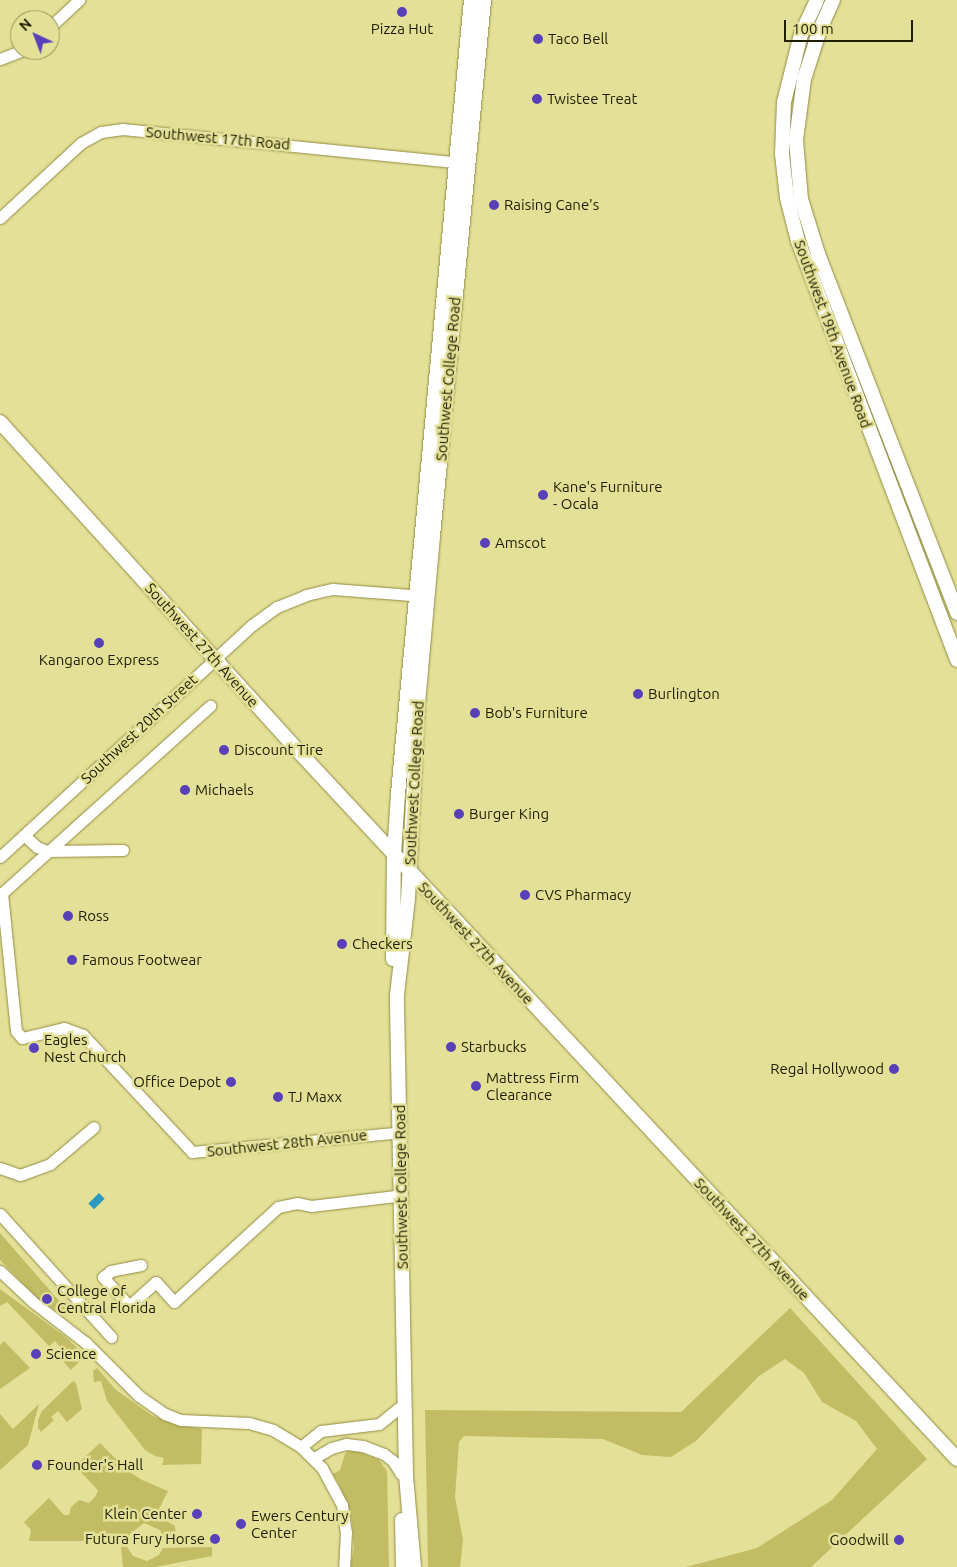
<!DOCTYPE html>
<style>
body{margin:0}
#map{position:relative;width:957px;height:1567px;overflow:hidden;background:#e3e097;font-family:Ubuntu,sans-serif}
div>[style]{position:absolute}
.green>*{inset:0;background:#c2bd64}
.water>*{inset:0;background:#2e99be;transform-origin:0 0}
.roads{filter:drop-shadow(0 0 1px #908c45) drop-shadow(0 0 1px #908c45)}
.minor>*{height:11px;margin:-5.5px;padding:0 5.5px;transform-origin:5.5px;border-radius:5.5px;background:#fff}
.major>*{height:14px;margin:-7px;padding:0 7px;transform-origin:7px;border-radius:7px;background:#fff}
.dots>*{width:14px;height:14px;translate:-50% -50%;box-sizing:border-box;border:2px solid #e3e097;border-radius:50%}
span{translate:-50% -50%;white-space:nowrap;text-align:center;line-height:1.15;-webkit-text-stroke:5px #e3e097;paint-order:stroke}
.poi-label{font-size:15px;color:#201e02}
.left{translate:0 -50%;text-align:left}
.right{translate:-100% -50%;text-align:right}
.street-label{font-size:15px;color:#201e02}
.north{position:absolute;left:10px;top:10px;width:50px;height:50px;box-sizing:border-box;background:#e3e097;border:1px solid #95925b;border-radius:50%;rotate:317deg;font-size:14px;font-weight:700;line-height:20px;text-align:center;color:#201e02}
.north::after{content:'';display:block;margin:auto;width:18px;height:22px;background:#5740b8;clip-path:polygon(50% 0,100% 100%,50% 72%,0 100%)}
.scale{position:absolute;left:784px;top:20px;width:129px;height:22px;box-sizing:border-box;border:2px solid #201e02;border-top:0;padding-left:6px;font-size:15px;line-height:18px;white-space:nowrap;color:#201e02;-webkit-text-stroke:4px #e3e097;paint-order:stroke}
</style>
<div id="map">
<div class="green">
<div style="clip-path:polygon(0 1233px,67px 1310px,63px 1315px,38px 1299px,0 1260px)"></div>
<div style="clip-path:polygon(0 1289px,67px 1338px,85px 1356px,71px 1370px,62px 1360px,67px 1355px,55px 1341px,49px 1346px,7px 1302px,0 1306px)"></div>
<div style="clip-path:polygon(790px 1308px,927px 1459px,811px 1567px,686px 1567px,757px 1548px,832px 1500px,877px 1449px,856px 1421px,822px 1402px,804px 1373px,785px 1359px,759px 1376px,696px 1441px,671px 1457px,642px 1455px,603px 1439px,464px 1436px,459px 1442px,455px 1497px,463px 1540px,460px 1567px,428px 1567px,425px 1410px,681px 1412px)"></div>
<div style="clip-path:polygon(4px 1341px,30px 1368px,0 1389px,0 1345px)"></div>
<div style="clip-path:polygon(97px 1368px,116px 1390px,153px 1416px,176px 1425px,202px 1429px,201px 1464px,162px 1465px,164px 1458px,155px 1456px,145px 1450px,107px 1401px,101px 1381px,94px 1382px,93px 1371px)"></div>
<div style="clip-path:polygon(73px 1381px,76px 1383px,82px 1409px,67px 1422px,58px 1411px,51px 1417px,54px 1420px,41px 1432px,38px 1428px,38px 1420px,42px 1411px)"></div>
<div style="clip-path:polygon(39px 1404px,28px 1445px,0 1470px,0 1414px,13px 1429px)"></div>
<div style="clip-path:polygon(100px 1443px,128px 1471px,142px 1480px,168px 1491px,156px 1515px,175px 1526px,176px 1537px,165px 1539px,160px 1530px,144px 1523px,130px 1534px,127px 1541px,29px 1541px,31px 1530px,24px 1522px,49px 1498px,64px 1515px,69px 1515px,71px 1507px,79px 1500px,89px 1503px,95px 1497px,98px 1491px,95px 1487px,75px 1466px)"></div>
<div style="clip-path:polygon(348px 1451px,359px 1452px,379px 1460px,387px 1471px,389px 1567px,350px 1567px,354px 1548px,352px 1521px,339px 1484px,333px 1474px,340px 1470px,345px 1454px)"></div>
<div style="clip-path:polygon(121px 1547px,127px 1547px,133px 1556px,147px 1561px,159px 1555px,163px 1548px,212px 1547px,212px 1556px,155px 1567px,123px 1567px)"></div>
</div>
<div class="water">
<div style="left:99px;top:1193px;width:8px;height:15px;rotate:45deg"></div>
</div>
<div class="roads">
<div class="minor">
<div style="left:50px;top:27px;width:40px;rotate:-43deg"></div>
<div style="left:0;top:59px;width:26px;rotate:-21deg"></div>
<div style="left:0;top:218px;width:110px;rotate:-42.8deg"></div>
<div style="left:81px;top:143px;width:23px;rotate:-29deg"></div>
<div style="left:101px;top:132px;width:22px;rotate:-8deg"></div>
<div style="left:123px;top:129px;width:343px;rotate:5.7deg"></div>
<div style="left:24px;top:835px;width:18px;rotate:43deg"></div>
<div style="left:37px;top:847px;width:11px;rotate:22deg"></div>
<div style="left:47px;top:851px;width:76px;rotate:-0.8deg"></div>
<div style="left:0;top:857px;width:292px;rotate:-42.6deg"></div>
<div style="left:215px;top:659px;width:50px;rotate:-42.6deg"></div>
<div style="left:252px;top:625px;width:31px;rotate:-36deg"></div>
<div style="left:277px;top:607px;width:31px;rotate:-22deg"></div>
<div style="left:306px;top:595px;width:28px;rotate:-13deg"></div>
<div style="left:333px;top:589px;width:91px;rotate:4.4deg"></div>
<div style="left:2px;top:893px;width:139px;rotate:84.2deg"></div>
<div style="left:16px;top:1031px;width:9px;rotate:49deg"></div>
<div style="left:22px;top:1038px;width:43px;rotate:-13.4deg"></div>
<div style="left:64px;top:1028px;width:20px;rotate:20deg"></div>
<div style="left:83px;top:1035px;width:160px;rotate:47deg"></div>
<div style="left:192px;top:1152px;width:203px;rotate:-5.4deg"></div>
<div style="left:0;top:895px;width:283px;rotate:-42deg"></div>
<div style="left:0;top:1168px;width:21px;rotate:19deg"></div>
<div style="left:20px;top:1175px;width:32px;rotate:-20deg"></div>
<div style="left:50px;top:1164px;width:57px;rotate:-40.1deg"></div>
<div style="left:0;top:1214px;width:166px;rotate:47.9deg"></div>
<div style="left:141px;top:1265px;width:31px;rotate:169deg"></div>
<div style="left:111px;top:1271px;width:10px;rotate:143deg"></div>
<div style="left:103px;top:1277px;width:39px;rotate:48deg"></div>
<div style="left:129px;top:1306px;width:36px;rotate:-42deg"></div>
<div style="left:156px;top:1282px;width:27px;rotate:48deg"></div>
<div style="left:174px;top:1302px;width:141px;rotate:-42.4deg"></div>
<div style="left:278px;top:1207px;width:19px;rotate:-12deg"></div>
<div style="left:297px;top:1203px;width:14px;rotate:12deg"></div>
<div style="left:311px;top:1206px;width:85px;rotate:-6.8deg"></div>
<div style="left:0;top:1271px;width:45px;rotate:43.2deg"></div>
<div style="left:33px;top:1302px;width:66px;rotate:37.6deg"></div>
<div style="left:85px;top:1342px;width:76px;rotate:45deg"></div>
<div style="left:139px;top:1396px;width:32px;rotate:35deg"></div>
<div style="left:165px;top:1414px;width:17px;rotate:21deg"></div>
<div style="left:181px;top:1420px;width:68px;rotate:2.5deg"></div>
<div style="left:249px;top:1423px;width:25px;rotate:16deg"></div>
<div style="left:273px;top:1430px;width:33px;rotate:31deg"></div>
<div style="left:301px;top:1447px;width:30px;rotate:45deg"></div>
<div style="left:322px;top:1468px;width:42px;rotate:61.6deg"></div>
<div style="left:342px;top:1505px;width:27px;rotate:82deg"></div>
<div style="left:346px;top:1532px;width:35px;rotate:93deg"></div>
<div style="left:301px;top:1447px;width:26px;rotate:-39deg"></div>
<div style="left:321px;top:1431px;width:58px;rotate:-6.9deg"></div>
<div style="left:379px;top:1424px;width:26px;rotate:-39deg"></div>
<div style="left:314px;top:1458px;width:20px;rotate:-30deg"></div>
<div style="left:331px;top:1448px;width:16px;rotate:-15deg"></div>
<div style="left:346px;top:1444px;width:17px;rotate:7deg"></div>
<div style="left:363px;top:1446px;width:22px;rotate:21deg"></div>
<div style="left:384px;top:1454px;width:11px;rotate:38deg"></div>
<div style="left:393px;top:1461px;width:15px;rotate:58deg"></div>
</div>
<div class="major">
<div style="left:817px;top:0;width:38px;rotate:115deg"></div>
<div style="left:801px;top:34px;width:70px;rotate:104deg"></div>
<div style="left:784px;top:102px;width:52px;rotate:92.2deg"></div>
<div style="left:782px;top:154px;width:44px;rotate:83.5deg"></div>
<div style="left:787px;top:198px;width:44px;rotate:75.7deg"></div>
<div style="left:798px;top:241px;width:448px;rotate:69.2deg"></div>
<div style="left:833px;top:0;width:32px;rotate:114deg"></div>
<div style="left:820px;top:29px;width:52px;rotate:107.7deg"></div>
<div style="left:804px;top:79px;width:62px;rotate:97.5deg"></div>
<div style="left:796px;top:140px;width:59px;rotate:85.2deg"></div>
<div style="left:801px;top:199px;width:58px;rotate:72.8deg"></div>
<div style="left:818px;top:254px;width:385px;rotate:68.8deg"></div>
<div style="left:0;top:422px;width:448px;rotate:47.8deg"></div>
<div style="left:301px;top:754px;width:963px;rotate:47.06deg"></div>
<div style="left:393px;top:959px;width:105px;rotate:-89.5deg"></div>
<div style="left:394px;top:854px;width:60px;rotate:-86.2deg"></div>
<div style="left:398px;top:794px;width:797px;rotate:-84.75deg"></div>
<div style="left:402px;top:1520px;width:47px;rotate:88.8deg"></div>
<div style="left:414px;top:1567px;width:92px;rotate:-95deg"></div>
<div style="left:406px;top:1475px;width:480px;rotate:-91.1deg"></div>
<div style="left:397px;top:995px;width:97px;rotate:-83.5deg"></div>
<div style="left:408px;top:899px;width:195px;rotate:-87.1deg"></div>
<div style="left:418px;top:704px;width:169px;rotate:-84.9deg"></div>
<div style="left:433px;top:536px;width:538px;rotate:-84.56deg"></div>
</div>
</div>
<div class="dots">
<div style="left:402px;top:12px;background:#5740b8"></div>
<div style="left:538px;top:39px;background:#5740b8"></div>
<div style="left:537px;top:99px;background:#5740b8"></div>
<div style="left:494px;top:205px;background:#5740b8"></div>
<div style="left:543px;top:495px;background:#5740b8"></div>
<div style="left:485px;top:543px;background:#5740b8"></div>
<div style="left:99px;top:643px;background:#5740b8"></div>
<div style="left:638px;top:694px;background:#5740b8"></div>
<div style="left:475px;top:713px;background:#5740b8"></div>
<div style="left:224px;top:750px;background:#5740b8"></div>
<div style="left:185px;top:790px;background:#5740b8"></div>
<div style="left:459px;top:814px;background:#5740b8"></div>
<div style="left:525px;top:895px;background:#5740b8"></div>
<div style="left:68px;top:916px;background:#5740b8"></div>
<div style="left:342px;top:944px;background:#5740b8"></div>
<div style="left:72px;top:960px;background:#5740b8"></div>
<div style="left:451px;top:1047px;background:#5740b8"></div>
<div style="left:34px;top:1048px;background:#5740b8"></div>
<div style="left:894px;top:1069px;background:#5740b8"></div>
<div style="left:231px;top:1082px;background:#5740b8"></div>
<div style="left:476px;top:1086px;background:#5740b8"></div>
<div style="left:278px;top:1097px;background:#5740b8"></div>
<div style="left:47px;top:1299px;background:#5740b8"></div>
<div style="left:36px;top:1354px;background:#5740b8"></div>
<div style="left:37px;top:1465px;background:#5740b8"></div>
<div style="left:197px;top:1514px;background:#5740b8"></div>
<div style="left:241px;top:1524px;background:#5740b8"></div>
<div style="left:215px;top:1539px;background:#5740b8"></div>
<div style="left:899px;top:1540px;background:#5740b8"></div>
</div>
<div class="poi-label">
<span style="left:402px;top:29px">Pizza Hut</span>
<span class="left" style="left:548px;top:39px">Taco Bell</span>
<span class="left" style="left:547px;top:99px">Twistee Treat</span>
<span class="left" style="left:504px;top:205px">Raising Cane's</span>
<span class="left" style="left:553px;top:495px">Kane's Furniture<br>- Ocala</span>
<span class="left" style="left:495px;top:543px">Amscot</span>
<span style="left:99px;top:660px">Kangaroo Express</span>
<span class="left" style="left:648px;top:694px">Burlington</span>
<span class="left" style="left:485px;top:713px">Bob's Furniture</span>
<span class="left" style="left:234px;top:750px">Discount Tire</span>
<span class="left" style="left:195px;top:790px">Michaels</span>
<span class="left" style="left:469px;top:814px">Burger King</span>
<span class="left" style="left:535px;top:895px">CVS Pharmacy</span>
<span class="left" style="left:78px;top:916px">Ross</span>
<span class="left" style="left:352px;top:944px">Checkers</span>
<span class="left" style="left:82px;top:960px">Famous Footwear</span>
<span class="left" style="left:44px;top:1048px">Eagles<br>Nest Church</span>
<span class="left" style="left:461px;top:1047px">Starbucks</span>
<span class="right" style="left:884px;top:1069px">Regal Hollywood</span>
<span class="left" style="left:486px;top:1086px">Mattress Firm<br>Clearance</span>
<span class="right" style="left:221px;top:1082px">Office Depot</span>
<span class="left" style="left:288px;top:1097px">TJ Maxx</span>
<span class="left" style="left:57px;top:1299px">College of<br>Central Florida</span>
<span class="left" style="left:46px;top:1354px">Science</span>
<span class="left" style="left:47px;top:1465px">Founder's Hall</span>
<span class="right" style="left:187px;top:1514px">Klein Center</span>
<span class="left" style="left:251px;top:1524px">Ewers Century<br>Center</span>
<span class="right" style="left:205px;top:1539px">Futura Fury Horse</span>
<span class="right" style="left:889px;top:1540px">Goodwill</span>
</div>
<div class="street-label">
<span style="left:218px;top:138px;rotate:5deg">Southwest 17th Road</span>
<span style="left:833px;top:334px;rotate:70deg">Southwest 19th Avenue Road</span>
<span style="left:448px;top:379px;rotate:-85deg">Southwest College Road</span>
<span style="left:202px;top:645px;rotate:48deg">Southwest 27th Avenue</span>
<span style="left:139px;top:729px;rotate:-43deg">Southwest 20th Street</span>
<span style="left:414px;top:783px;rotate:-87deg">Southwest College Road</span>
<span style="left:476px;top:943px;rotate:47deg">Southwest 27th Avenue</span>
<span style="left:287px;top:1143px;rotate:-6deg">Southwest 28th Avenue</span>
<span style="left:401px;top:1187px;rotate:-91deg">Southwest College Road</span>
<span style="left:752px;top:1239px;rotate:47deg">Southwest 27th Avenue</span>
</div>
<div class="north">N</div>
<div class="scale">100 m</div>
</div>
